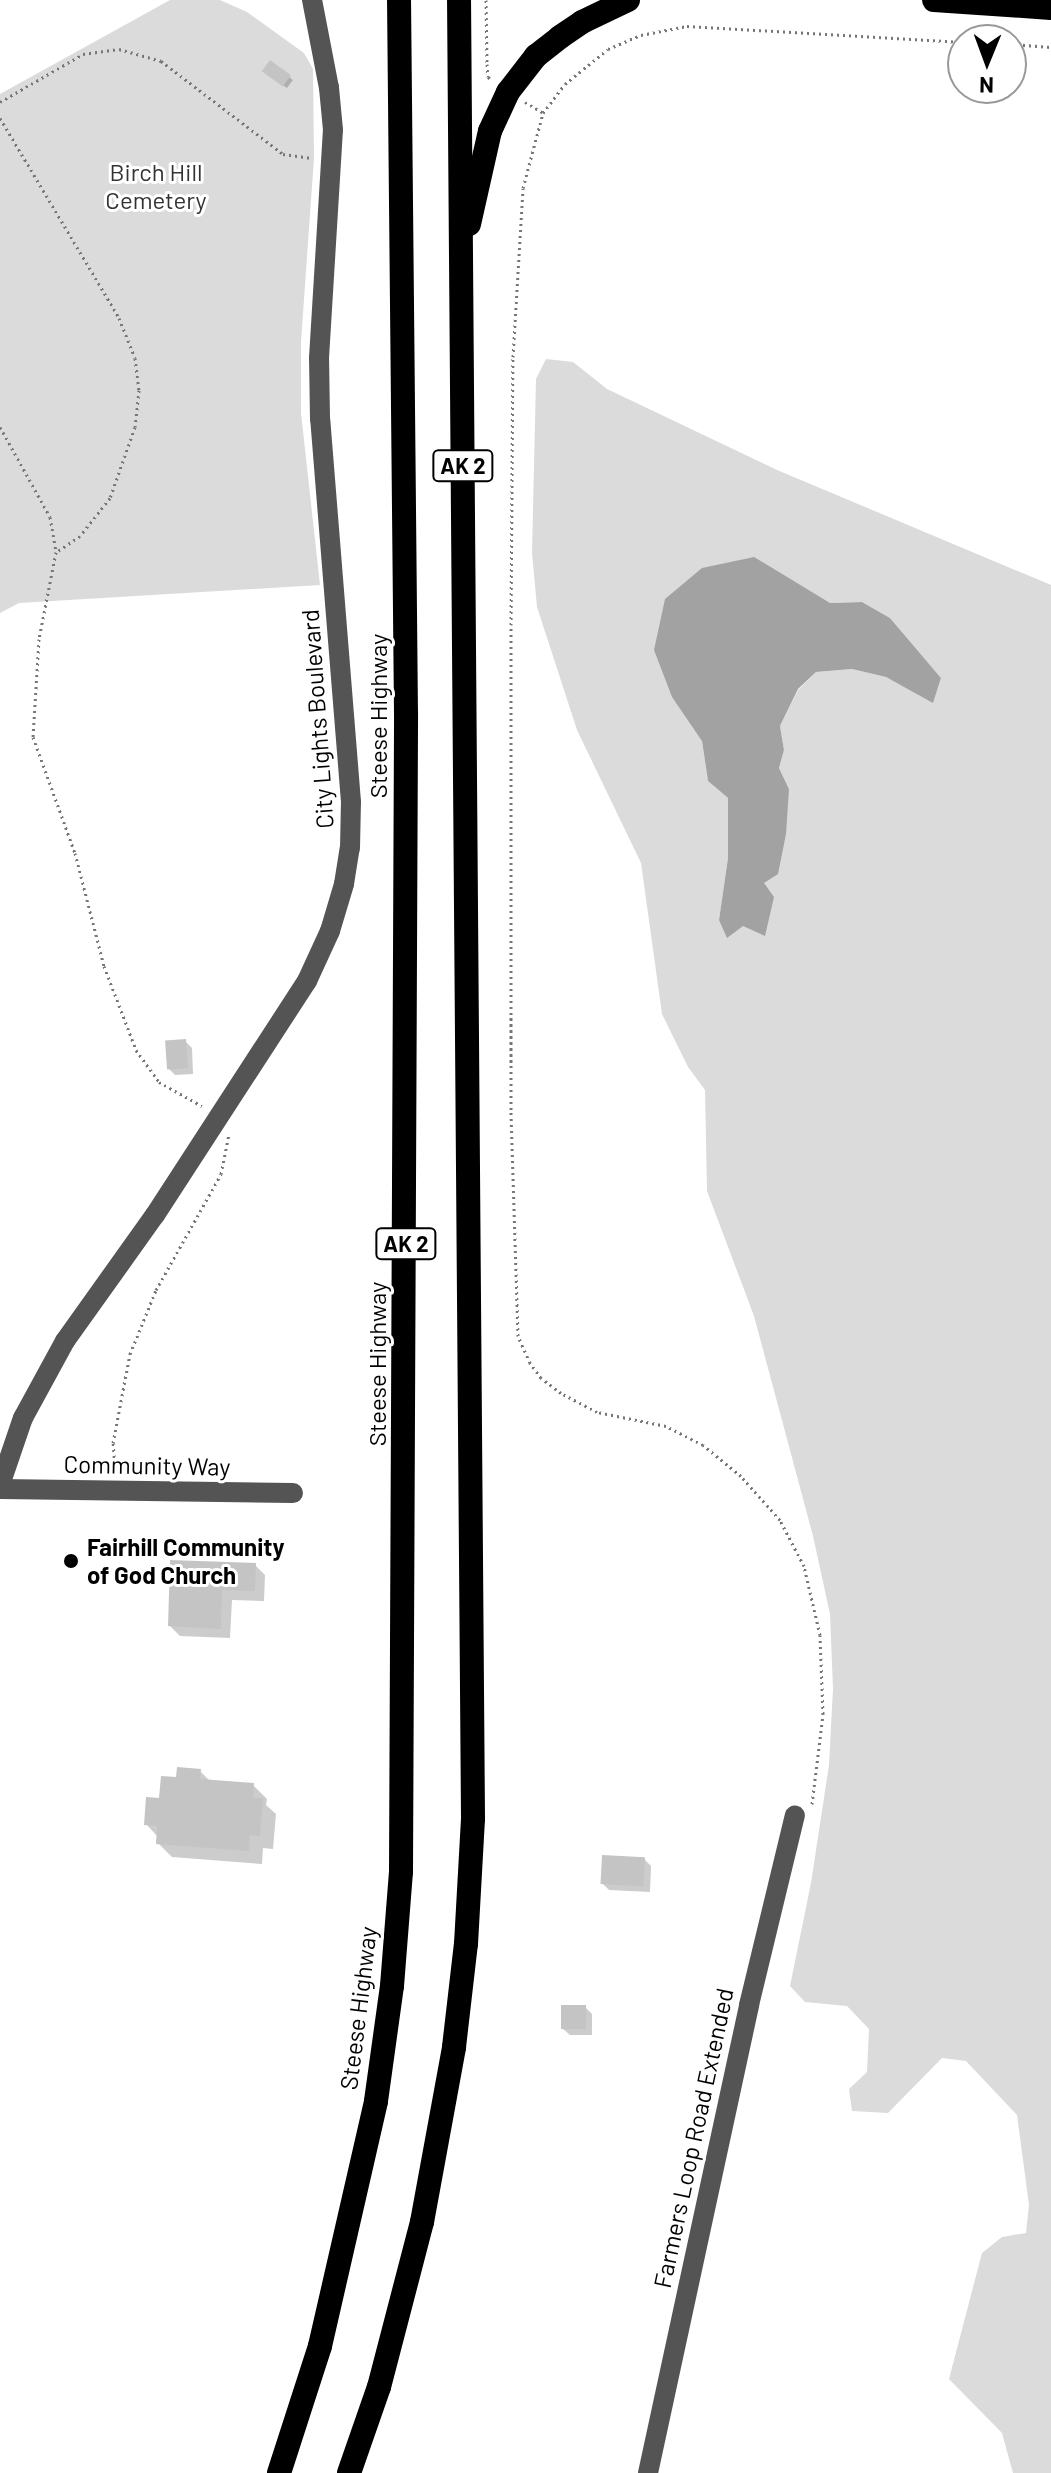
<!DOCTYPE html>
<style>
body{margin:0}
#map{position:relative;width:1051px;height:2473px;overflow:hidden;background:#fff;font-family:Barlow,sans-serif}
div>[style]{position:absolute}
.green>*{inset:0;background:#dbdbdb}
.water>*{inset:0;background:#a2a2a2}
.shadow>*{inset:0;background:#0003}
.building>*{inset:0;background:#c4c4c4;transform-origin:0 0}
.path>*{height:3px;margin-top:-1.5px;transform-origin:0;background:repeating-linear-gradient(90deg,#767676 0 2px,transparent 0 6px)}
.minor>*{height:20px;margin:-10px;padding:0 10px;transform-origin:10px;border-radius:10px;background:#545454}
.highway>*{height:24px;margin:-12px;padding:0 12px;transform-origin:12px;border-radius:12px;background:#000}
.dots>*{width:22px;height:22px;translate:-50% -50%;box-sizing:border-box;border:4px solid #fff;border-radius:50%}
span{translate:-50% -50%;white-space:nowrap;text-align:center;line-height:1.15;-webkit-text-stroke:6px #fff;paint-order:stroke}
.shield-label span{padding:2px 6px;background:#fff;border:2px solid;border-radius:6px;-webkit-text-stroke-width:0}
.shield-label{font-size:22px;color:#000;font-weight:700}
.park-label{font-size:24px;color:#323232}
.street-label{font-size:24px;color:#000}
.poi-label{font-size:24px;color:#000;font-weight:700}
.left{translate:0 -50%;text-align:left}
.north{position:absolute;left:947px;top:24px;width:80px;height:80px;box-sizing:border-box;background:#fff;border:2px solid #999;border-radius:50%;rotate:181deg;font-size:22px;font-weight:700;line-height:32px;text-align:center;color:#000}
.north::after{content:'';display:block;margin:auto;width:28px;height:36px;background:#000;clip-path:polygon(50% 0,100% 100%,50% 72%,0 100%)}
</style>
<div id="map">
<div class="green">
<div style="clip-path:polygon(170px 0,220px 0,247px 12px,304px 53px,313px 69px,314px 158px,301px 342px,301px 413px,320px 585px,19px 603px,0 613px,0 94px)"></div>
<div style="clip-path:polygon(evenodd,546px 359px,573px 362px,607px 389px,777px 470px,1051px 585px,1051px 2473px,1013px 2473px,1002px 2433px,949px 2379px,982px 2253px,1002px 2237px,1026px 2233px,1029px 2205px,1017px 2115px,966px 2061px,942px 2058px,888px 2113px,852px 2111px,849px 2089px,867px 2072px,869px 2029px,847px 2006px,805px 2002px,790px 1986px,811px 1883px,829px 1765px,833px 1689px,830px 1614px,813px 1536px,754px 1316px,707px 1191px,705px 1090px,688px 1067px,662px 1014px,641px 863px,577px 730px,537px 607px,532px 553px,536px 379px,546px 359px,796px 584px,830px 603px,862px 602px,890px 618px,941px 678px,933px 702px,886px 677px,852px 669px,816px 672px,798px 690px,780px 726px,784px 750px,779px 768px,789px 789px,764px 883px,719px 920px,728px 858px,728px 798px,708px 781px,702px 741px,796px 584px)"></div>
</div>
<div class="water">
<div style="clip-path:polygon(754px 557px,830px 603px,862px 602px,890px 618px,941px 678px,933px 703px,886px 677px,852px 669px,816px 672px,798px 689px,780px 726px,784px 750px,779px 768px,789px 789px,786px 834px,778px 874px,764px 883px,774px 897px,765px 936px,743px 926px,727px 938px,719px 920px,728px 858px,728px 798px,708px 781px,702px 741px,672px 697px,654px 650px,665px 599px,702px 568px)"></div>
</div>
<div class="shadow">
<div style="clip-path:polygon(271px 63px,293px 80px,287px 88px,267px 74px)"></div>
<div style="clip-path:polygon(185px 1041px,192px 1048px,193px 1074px,175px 1075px,169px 1069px)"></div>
<div style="clip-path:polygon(255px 1565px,265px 1575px,264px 1601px,232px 1600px,230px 1638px,180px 1636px,170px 1626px)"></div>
<div style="clip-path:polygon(200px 1771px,211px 1782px,253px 1785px,267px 1799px,266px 1805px,276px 1814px,273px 1849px,263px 1848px,262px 1864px,172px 1857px,158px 1843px,158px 1837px,146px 1824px,178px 1779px)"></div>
<div style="clip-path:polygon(644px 1859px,651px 1866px,650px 1892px,609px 1890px,603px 1884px)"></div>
<div style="clip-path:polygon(585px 2007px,592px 2014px,592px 2035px,570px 2035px,563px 2029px)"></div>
</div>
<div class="building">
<div style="left:270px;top:60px;width:26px;height:14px;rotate:36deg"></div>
<div style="left:186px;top:1039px;width:29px;height:21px;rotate:86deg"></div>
<div style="clip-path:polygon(170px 1560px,256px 1563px,255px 1591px,222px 1590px,221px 1629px,168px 1626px)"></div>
<div style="clip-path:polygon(177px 1767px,201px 1769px,200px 1779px,254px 1783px,253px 1798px,263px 1798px,260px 1836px,250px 1835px,249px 1851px,156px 1844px,157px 1826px,144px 1825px,146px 1797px,159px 1798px,161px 1776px,176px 1777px)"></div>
<div style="left:602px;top:1855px;width:43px;height:29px;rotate:3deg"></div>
<div style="left:561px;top:2005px;width:25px;height:24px"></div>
</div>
<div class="path">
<div style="left:486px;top:0;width:64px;rotate:89.1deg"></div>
<div style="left:487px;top:64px;width:13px;rotate:86deg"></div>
<div style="left:488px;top:77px;width:5px;rotate:37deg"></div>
<div style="left:1011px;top:44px;width:40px;rotate:4.3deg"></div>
<div style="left:0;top:102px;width:96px;rotate:-30deg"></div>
<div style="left:83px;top:54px;width:36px;rotate:-8deg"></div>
<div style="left:119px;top:49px;width:44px;rotate:15.9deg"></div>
<div style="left:161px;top:61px;width:153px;rotate:37.3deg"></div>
<div style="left:283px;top:154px;width:29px;rotate:8deg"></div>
<div style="left:525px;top:102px;width:21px;rotate:31deg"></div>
<div style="left:0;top:118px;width:233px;rotate:59.2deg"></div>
<div style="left:119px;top:318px;width:43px;rotate:68.2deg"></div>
<div style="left:135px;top:358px;width:32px;rotate:83deg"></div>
<div style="left:139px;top:390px;width:37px;rotate:96deg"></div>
<div style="left:135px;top:427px;width:75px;rotate:109.4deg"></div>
<div style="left:110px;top:498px;width:48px;rotate:128.3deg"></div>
<div style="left:80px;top:536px;width:29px;rotate:146deg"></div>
<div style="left:0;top:427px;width:103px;rotate:60.9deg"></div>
<div style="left:50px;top:517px;width:36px;rotate:80deg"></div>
<div style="left:56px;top:552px;width:89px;rotate:101.1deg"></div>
<div style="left:39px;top:639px;width:98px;rotate:93.5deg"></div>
<div style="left:33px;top:737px;width:123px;rotate:70.1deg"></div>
<div style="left:75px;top:853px;width:117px;rotate:75.6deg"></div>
<div style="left:104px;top:966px;width:90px;rotate:69.1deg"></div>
<div style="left:136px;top:1050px;width:39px;rotate:54deg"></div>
<div style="left:159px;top:1082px;width:49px;rotate:29.2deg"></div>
<div style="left:115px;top:1469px;width:26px;rotate:-94deg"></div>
<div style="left:113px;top:1443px;width:91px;rotate:-79.2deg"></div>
<div style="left:130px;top:1354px;width:69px;rotate:-67.9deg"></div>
<div style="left:156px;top:1290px;width:133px;rotate:-60.7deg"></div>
<div style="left:221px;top:1174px;width:41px;rotate:-78.7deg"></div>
<div style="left:812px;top:1804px;width:91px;rotate:-83deg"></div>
<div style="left:823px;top:1714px;width:79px;rotate:-92.2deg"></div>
<div style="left:820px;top:1635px;width:71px;rotate:-103.1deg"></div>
<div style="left:804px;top:1566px;width:52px;rotate:-117.6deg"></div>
<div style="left:780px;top:1520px;width:59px;rotate:-131.6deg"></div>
<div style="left:741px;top:1476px;width:49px;rotate:-140.8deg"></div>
<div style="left:703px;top:1445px;width:42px;rotate:-152.8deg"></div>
<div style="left:666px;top:1426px;width:70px;rotate:-168.5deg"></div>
<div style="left:597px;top:1412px;width:41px;rotate:-152.2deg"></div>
<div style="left:561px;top:1393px;width:25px;rotate:-143deg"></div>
<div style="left:541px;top:1378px;width:19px;rotate:-126deg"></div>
<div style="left:530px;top:1363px;width:30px;rotate:-114deg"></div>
<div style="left:518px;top:1336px;width:226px;rotate:-91.8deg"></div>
<div style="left:511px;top:1110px;width:485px;rotate:-90deg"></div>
<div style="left:511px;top:625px;width:268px;rotate:-89.6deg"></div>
<div style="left:513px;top:357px;width:169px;rotate:-86.6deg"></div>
<div style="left:523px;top:188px;width:78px;rotate:-75.1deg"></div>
<div style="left:543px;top:113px;width:36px;rotate:-53deg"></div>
<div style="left:565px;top:84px;width:55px;rotate:-39.1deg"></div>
<div style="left:608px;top:49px;width:36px;rotate:-23deg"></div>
<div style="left:641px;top:35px;width:47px;rotate:-11.1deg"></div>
<div style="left:687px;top:26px;width:276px;rotate:3.3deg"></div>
</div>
<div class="minor">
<div style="left:0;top:1485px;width:71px;rotate:-71.1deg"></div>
<div style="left:23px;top:1418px;width:88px;rotate:-61.4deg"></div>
<div style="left:65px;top:1341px;width:155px;rotate:-54.5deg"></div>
<div style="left:155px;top:1215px;width:279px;rotate:-57deg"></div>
<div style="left:307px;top:981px;width:55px;rotate:-65.3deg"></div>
<div style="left:330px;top:931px;width:49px;rotate:-73.4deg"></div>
<div style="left:344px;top:884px;width:36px;rotate:-81deg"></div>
<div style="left:350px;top:848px;width:46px;rotate:-88.8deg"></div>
<div style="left:351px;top:802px;width:384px;rotate:-94.6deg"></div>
<div style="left:320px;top:419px;width:61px;rotate:-90.9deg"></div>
<div style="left:319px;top:358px;width:228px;rotate:-86.5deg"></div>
<div style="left:333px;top:130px;width:42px;rotate:-95.4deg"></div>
<div style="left:329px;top:88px;width:90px;rotate:-100.9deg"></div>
<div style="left:0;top:1489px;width:293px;rotate:0.8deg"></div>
<div style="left:648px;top:2473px;width:479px;rotate:-77.8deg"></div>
<div style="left:749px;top:2005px;width:195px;rotate:-76.4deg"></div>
</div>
<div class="highway">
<div style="left:934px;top:0;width:117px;rotate:3.9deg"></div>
<div style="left:469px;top:224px;width:95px;rotate:-77.3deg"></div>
<div style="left:490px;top:131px;width:43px;rotate:-65.2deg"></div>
<div style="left:508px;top:92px;width:46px;rotate:-52.1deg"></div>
<div style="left:536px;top:56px;width:31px;rotate:-38deg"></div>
<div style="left:560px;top:37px;width:27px;rotate:-34deg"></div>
<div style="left:582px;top:22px;width:51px;rotate:-25.6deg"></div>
<div style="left:279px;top:2473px;width:133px;rotate:-72.1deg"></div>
<div style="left:320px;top:2346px;width:251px;rotate:-77.1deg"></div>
<div style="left:376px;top:2101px;width:116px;rotate:-82.1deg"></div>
<div style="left:392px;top:1986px;width:114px;rotate:-85.5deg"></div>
<div style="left:401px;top:1872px;width:1158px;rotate:-89.75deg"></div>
<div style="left:406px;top:714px;width:714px;rotate:-90.56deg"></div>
<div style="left:349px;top:2473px;width:91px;rotate:-70.8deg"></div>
<div style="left:379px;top:2387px;width:171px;rotate:-75.4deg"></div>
<div style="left:422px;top:2222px;width:178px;rotate:-79.6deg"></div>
<div style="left:454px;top:2047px;width:104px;rotate:-83.4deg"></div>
<div style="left:466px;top:1944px;width:125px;rotate:-86.8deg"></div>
<div style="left:473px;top:1819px;width:1819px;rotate:-90.44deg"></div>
</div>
<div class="dots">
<div style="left:71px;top:1561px;background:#000"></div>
</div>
<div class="shield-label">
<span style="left:463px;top:466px">AK 2</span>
<span style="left:406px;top:1244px">AK 2</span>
</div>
<div class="park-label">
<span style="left:156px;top:186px">Birch Hill<br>Cemetery</span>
</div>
<div class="street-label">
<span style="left:378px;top:716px;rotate:-90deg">Steese Highway</span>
<span style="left:317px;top:719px;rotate:-94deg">City Lights Boulevard</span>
<span style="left:377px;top:1364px;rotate:-90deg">Steese Highway</span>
<span style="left:147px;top:1465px;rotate:1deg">Community Way</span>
<span style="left:358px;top:2008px;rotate:-83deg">Steese Highway</span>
<span style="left:693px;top:2138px;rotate:-78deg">Farmers Loop Road Extended</span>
</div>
<div class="poi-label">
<span class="left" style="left:87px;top:1561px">Fairhill Community<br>of God Church</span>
</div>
<div class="north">N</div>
</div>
